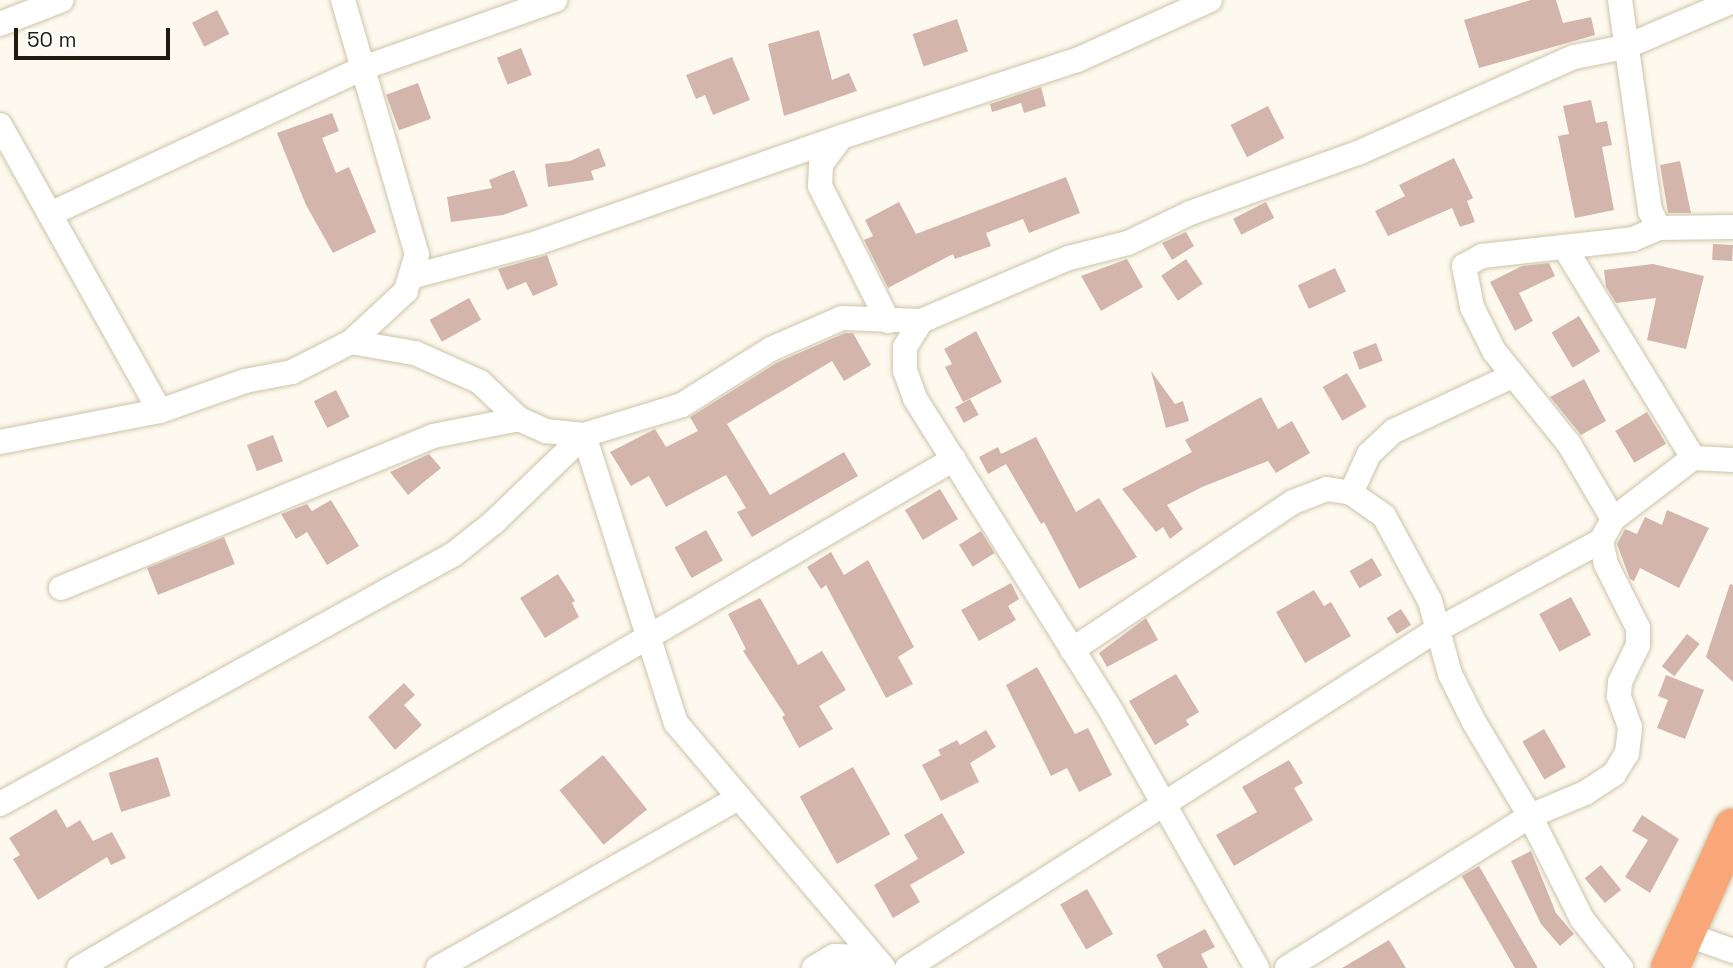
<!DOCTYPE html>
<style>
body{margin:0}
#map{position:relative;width:1733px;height:968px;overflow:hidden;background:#fdf9ee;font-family:"Space Grotesk",sans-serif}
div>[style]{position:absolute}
.building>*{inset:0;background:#d3b5ac;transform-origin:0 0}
.roads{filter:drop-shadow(0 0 2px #cdc4a9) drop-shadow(0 0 2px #cdc4a9)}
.street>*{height:24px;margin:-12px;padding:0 12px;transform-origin:12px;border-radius:12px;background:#fff}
.highway>*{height:38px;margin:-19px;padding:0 19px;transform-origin:19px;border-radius:19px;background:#f9a779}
span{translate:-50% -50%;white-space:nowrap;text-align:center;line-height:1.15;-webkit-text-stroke:5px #fff;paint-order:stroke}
.scale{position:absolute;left:14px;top:28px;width:156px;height:32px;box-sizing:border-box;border:4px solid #1f1c12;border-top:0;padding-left:9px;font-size:21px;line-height:24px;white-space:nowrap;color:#1f1c12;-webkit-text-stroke:5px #fff;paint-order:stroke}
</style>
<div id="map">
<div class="building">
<div style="clip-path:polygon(1531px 0,1556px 0,1563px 23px,1591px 17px,1595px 35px,1479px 68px,1464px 20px)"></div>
<div style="left:217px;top:10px;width:27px;height:28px;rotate:63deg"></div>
<div style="left:957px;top:19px;width:34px;height:47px;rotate:71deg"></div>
<div style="clip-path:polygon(819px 30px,832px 80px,849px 73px,857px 91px,784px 116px,768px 44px)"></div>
<div style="left:521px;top:48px;width:29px;height:26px;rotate:68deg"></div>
<div style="clip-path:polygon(732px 57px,750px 100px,713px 115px,705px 95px,696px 99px,686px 75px)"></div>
<div style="left:418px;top:83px;width:38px;height:34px;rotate:70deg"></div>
<div style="clip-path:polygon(1041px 87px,1046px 106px,1024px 113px,1021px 103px,992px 112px,990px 104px)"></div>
<div style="clip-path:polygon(1591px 100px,1596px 123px,1607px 121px,1612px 145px,1602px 147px,1614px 210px,1575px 218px,1558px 136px,1569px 134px,1563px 106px)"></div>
<div style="left:1268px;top:106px;width:36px;height:42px;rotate:63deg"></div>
<div style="clip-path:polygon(332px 113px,339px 131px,322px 138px,336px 173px,349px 167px,376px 232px,333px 253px,306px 205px,277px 133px)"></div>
<div style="clip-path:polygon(599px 148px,606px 166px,591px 171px,594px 180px,548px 187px,545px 164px,570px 161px)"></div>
<div style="clip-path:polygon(1454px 158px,1473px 198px,1467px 201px,1475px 222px,1460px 227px,1452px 208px,1388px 236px,1375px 211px,1405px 196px,1399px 185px)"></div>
<div style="clip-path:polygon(1680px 161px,1691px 213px,1668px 213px,1660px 165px)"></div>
<div style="clip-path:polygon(514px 170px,528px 206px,503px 215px,451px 222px,447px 197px,492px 188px,489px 180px)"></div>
<div style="clip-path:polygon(1066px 177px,1080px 213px,1029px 233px,1023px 219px,986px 233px,991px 246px,955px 259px,953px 254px,888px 288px,864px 240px,873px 236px,865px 220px,899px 202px,916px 234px)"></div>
<div style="left:1266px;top:202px;width:18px;height:37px;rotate:63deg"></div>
<div style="clip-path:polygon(1186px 232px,1194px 246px,1172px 260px,1162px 243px)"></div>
<div style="left:1713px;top:244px;width:20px;height:16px;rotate:3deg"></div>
<div style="clip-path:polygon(547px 255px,558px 285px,533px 296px,526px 282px,507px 290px,498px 269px)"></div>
<div style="clip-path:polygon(1127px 259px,1143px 287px,1101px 311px,1081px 276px)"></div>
<div style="left:1186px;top:259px;width:30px;height:30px;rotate:56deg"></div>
<div style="clip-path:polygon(1549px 263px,1555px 276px,1519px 293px,1533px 321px,1515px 331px,1490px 282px,1522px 266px)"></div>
<div style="clip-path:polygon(1653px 264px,1704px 276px,1686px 349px,1647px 340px,1656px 298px,1616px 303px,1606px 287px,1604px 270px)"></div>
<div style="left:1335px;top:268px;width:26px;height:41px;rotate:65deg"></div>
<div style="left:469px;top:298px;width:25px;height:45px;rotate:61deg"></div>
<div style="left:1579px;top:316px;width:41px;height:32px;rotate:59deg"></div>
<div style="clip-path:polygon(976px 331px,1002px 382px,963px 402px,945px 367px,952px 364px,944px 349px)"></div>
<div style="clip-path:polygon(845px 333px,853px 333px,871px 365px,844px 381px,832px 361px,727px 424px,770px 495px,844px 452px,858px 476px,752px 537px,737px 512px,746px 508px,726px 475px,666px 507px,649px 476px,631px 486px,610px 452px,655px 429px,666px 447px,698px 431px,690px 417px,778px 362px)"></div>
<div style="left:1376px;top:343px;width:19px;height:25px;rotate:69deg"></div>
<div style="clip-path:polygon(1151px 371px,1175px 404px,1183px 401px,1189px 421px,1166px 428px)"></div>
<div style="left:1347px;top:373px;width:39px;height:28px;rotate:60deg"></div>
<div style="clip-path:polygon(1584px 379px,1606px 421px,1581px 435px,1550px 397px)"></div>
<div style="left:336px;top:390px;width:30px;height:25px;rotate:63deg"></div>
<div style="clip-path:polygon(1261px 397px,1278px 429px,1292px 421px,1310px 453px,1276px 473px,1268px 461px,1202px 487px,1167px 505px,1183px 529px,1170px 539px,1163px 527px,1156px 532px,1122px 489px,1192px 452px,1185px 440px)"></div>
<div style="left:970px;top:399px;width:18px;height:17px;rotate:61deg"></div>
<div style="left:1647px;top:412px;width:37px;height:37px;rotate:59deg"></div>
<div style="left:273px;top:435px;width:28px;height:28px;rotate:69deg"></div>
<div style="clip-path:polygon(1036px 437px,1076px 512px,1099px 498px,1137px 557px,1079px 589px,1044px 522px,1041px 524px,1006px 464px,988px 474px,979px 457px,998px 447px,1001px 454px)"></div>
<div style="clip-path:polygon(429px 454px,441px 468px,408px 495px,390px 472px)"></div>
<div style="left:940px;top:489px;width:35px;height:41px;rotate:59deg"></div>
<div style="clip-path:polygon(331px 500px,359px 546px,327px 565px,307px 532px,296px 539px,281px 514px,307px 504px,312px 511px)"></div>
<div style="clip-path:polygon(1667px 510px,1709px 528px,1679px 588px,1640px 568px,1634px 581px,1630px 579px,1617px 544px,1625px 529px,1637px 534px,1645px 517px,1662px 525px)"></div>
<div style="left:706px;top:530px;width:35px;height:36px;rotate:61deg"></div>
<div style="left:981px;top:531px;width:26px;height:26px;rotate:58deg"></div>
<div style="left:224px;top:537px;width:29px;height:83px;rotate:68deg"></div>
<div style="clip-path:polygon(831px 552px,844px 575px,868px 560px,914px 647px,898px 657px,913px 684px,886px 698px,826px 585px,821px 589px,807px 567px)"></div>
<div style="left:1372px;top:558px;width:20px;height:26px;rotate:60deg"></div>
<div style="clip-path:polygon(558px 574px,575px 601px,572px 603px,579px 617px,545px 638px,520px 598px)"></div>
<div style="clip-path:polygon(1011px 583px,1019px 599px,1008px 606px,1016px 620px,979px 641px,961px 610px)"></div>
<div style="clip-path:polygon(1730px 584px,1733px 585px,1733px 682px,1706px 657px)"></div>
<div style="clip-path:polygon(1314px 590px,1324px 606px,1331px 602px,1351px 636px,1305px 663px,1276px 612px)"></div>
<div style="left:1571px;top:597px;width:43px;height:36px;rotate:62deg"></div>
<div style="clip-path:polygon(760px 598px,798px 665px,822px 651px,846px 690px,819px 706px,833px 729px,799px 748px,782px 717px,785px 715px,743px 651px,746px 649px,728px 614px)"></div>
<div style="left:1401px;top:609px;width:19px;height:17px;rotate:58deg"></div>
<div style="clip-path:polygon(1146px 618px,1158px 640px,1107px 667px,1099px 653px)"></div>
<div style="left:1687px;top:634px;width:16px;height:41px;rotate:38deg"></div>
<div style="clip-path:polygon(1037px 667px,1075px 734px,1088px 728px,1112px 775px,1079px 792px,1067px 768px,1051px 776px,1006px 685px)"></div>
<div style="clip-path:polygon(1176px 674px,1199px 712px,1186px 720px,1189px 725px,1155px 745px,1129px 701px)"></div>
<div style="clip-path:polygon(1666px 675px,1704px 690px,1685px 739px,1657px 728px,1668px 700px,1658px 696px)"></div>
<div style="clip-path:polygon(404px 683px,415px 695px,404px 705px,422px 725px,395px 750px,368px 717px)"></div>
<div style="left:1544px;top:729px;width:44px;height:25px;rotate:60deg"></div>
<div style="clip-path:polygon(986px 730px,996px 747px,970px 763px,979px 782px,941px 801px,922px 765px,941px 755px,938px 750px,957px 740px,960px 745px)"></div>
<div style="left:603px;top:755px;width:70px;height:56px;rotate:51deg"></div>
<div style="left:158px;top:757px;width:41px;height:52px;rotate:72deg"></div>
<div style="clip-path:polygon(1289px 760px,1303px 783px,1294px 788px,1313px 820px,1234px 866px,1216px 835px,1257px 812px,1242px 787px)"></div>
<div style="left:853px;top:767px;width:77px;height:61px;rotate:61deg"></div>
<div style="clip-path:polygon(56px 809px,67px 828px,80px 820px,93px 841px,112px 832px,126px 858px,111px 865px,107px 857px,38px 900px,13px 859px,20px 855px,9px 838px)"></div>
<div style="clip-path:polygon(942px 813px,965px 853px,910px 885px,920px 902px,893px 918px,874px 885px,918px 859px,904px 835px)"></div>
<div style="clip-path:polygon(1642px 815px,1679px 839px,1650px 893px,1625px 877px,1648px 840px,1632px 831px)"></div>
<div style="clip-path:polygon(1531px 851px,1556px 913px,1574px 934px,1560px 946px,1541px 924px,1511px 861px)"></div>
<div style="left:1601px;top:865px;width:32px;height:21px;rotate:51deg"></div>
<div style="left:1479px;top:866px;width:117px;height:20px;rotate:60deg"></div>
<div style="left:1087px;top:889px;width:52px;height:31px;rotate:60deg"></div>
<div style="clip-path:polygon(1205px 929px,1215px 947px,1201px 954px,1208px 968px,1163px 968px,1156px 955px)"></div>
<div style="clip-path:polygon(1389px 940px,1406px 968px,1342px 968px)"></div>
</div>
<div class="roads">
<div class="street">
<div style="left:343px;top:0;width:265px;rotate:73.8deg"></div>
<div style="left:417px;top:254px;width:39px;rotate:107deg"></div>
<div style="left:406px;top:291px;width:75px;rotate:137.2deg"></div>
<div style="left:1620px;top:0;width:213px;rotate:81.9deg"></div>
<div style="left:1650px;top:211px;width:19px;rotate:62deg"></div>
<div style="left:1659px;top:228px;width:74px;rotate:-0.8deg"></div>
<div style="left:0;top:24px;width:66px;rotate:-21.2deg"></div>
<div style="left:0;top:125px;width:328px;rotate:60.8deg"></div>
<div style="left:50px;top:214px;width:345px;rotate:-25deg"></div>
<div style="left:363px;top:68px;width:204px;rotate:-19.5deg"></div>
<div style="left:1565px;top:248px;width:246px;rotate:58.6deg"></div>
<div style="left:414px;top:276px;width:127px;rotate:-15deg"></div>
<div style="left:537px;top:243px;width:322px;rotate:-19.2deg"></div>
<div style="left:888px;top:321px;width:151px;rotate:-116.7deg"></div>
<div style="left:820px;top:186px;width:22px;rotate:-87deg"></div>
<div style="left:821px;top:164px;width:34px;rotate:-53deg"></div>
<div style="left:841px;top:137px;width:248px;rotate:-18.1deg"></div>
<div style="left:1077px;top:60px;width:146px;rotate:-24.3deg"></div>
<div style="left:0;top:442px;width:163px;rotate:-11deg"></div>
<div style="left:160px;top:411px;width:90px;rotate:-19.4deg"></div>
<div style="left:245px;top:381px;width:48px;rotate:-10.8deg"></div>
<div style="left:292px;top:372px;width:66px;rotate:-27deg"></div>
<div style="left:351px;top:342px;width:65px;rotate:9.8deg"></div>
<div style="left:415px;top:353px;width:71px;rotate:24deg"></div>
<div style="left:480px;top:382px;width:54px;rotate:43.5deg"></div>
<div style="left:519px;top:419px;width:30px;rotate:24deg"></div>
<div style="left:546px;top:431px;width:38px;rotate:6deg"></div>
<div style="left:584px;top:435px;width:102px;rotate:-17deg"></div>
<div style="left:682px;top:405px;width:105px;rotate:-32.2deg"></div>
<div style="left:771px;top:349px;width:77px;rotate:-23.6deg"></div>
<div style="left:842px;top:318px;width:79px;rotate:2.2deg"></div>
<div style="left:1351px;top:493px;width:43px;rotate:-65.2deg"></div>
<div style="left:1369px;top:454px;width:34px;rotate:-43deg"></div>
<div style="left:1394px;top:431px;width:130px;rotate:-25deg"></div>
<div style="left:1613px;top:519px;width:87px;rotate:-120.4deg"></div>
<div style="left:1569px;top:444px;width:119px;rotate:-128.9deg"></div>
<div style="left:1494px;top:351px;width:49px;rotate:-116.6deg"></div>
<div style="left:1472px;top:307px;width:42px;rotate:-101deg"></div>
<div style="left:1464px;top:266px;width:21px;rotate:-29deg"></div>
<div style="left:1482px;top:256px;width:152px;rotate:-6.4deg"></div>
<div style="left:1633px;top:239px;width:28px;rotate:-23deg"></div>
<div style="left:61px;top:588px;width:402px;rotate:-22.2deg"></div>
<div style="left:433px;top:436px;width:88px;rotate:-11.2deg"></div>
<div style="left:1072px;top:650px;width:266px;rotate:-33.8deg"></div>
<div style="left:1293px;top:502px;width:36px;rotate:-21deg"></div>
<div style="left:1327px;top:489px;width:24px;rotate:9deg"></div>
<div style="left:1351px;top:493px;width:40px;rotate:34.9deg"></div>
<div style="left:1384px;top:516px;width:97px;rotate:61.6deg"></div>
<div style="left:1430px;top:601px;width:76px;rotate:74.7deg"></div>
<div style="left:1450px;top:674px;width:54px;rotate:63.4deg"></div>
<div style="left:1474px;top:722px;width:109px;rotate:59.2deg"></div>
<div style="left:1530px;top:816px;width:115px;rotate:63.2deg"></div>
<div style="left:1582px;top:919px;width:63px;rotate:51.5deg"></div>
<div style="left:0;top:804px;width:518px;rotate:-28.84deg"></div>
<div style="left:454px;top:554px;width:50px;rotate:-38.5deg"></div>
<div style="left:493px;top:523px;width:127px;rotate:-44deg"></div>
<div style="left:584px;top:435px;width:302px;rotate:72.3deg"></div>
<div style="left:676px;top:723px;width:321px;rotate:49.7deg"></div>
<div style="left:1685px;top:934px;width:51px;rotate:19.5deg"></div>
<div style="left:79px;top:968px;width:1012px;rotate:-30.19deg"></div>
<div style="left:438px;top:968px;width:346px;rotate:-29.5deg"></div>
<div style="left:814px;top:968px;width:23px;rotate:-31deg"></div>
<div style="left:834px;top:956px;width:23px;rotate:2deg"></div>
<div style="left:857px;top:957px;width:26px;rotate:25deg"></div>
<div style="left:907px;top:968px;width:626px;rotate:-32.55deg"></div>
<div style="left:1435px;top:631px;width:189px;rotate:-28.5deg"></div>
<div style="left:1257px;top:968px;width:292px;rotate:-119.6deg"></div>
<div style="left:1113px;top:714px;width:373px;rotate:-122.1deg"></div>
<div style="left:915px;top:398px;width:30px;rotate:-110deg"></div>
<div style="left:905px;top:370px;width:23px;rotate:-90deg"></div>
<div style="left:905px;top:347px;width:31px;rotate:-58deg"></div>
<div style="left:921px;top:321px;width:161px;rotate:-23.1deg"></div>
<div style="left:1069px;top:258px;width:61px;rotate:-14.3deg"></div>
<div style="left:1128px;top:243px;width:69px;rotate:-25.8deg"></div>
<div style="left:1190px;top:213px;width:178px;rotate:-19.7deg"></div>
<div style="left:1358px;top:153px;width:236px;rotate:-24deg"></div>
<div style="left:1574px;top:57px;width:52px;rotate:-11.1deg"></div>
<div style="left:1625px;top:47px;width:117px;rotate:-23.1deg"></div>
<div style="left:1287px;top:968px;width:287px;rotate:-32deg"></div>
<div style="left:1530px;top:816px;width:60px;rotate:-22.7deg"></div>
<div style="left:1585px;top:793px;width:35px;rotate:-33deg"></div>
<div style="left:1614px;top:774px;width:25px;rotate:-58deg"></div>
<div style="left:1627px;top:753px;width:26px;rotate:-83deg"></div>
<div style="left:1630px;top:727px;width:33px;rotate:-110deg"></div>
<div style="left:1619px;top:696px;width:14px;rotate:-86deg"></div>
<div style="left:1620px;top:682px;width:41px;rotate:-64.1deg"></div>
<div style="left:1638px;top:645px;width:17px;rotate:-90deg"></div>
<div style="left:1638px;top:628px;width:72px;rotate:-116.6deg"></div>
<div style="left:1606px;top:564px;width:24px;rotate:-102deg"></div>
<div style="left:1601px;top:541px;width:25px;rotate:-61deg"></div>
<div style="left:1613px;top:519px;width:101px;rotate:-37.3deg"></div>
<div style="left:1693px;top:458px;width:40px;rotate:2.9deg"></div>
</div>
<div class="highway">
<div style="left:1670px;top:968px;width:154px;rotate:-65.8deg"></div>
</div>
</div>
<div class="scale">50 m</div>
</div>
